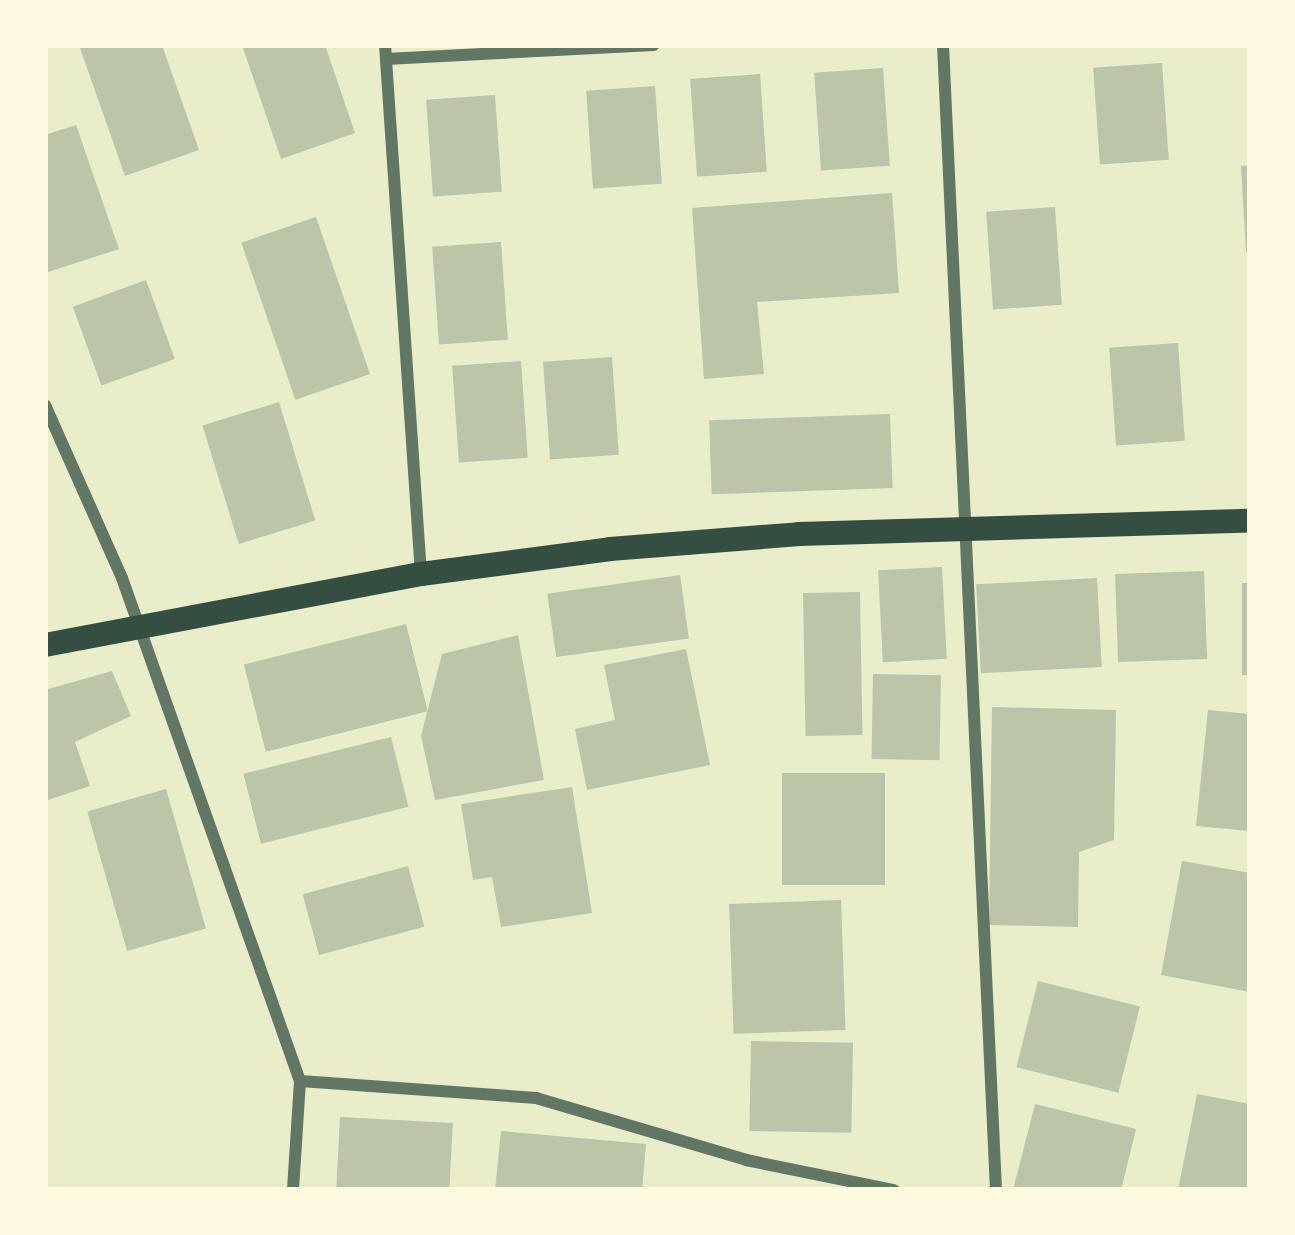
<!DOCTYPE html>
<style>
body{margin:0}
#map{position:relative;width:1295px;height:1235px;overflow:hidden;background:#e9edc9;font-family:"Work Sans",sans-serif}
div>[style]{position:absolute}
.building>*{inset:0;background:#bcc5a7;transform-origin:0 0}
.minor>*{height:12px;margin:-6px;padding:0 6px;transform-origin:6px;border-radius:6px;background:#617663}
.secondary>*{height:24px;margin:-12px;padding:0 12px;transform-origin:12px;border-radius:12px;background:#344e41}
span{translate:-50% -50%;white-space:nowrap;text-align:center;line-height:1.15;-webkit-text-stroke:12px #fefae0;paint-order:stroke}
.frame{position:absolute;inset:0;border:48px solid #fefae0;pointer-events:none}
</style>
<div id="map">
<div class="building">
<div style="clip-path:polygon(79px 45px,162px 45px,199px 150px,125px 176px)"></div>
<div style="clip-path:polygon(242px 45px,325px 45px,355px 133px,281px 159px)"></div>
<div style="left:1162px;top:63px;width:97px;height:69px;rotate:86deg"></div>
<div style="left:883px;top:68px;width:98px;height:69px;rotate:86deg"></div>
<div style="left:760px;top:74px;width:98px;height:70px;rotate:86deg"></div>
<div style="left:655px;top:86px;width:98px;height:69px;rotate:86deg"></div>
<div style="left:495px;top:95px;width:97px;height:69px;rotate:86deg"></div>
<div style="clip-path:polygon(76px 125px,119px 249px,45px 273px,45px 135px)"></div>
<div style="clip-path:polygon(1250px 165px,1250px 252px,1246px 252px,1241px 166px)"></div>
<div style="clip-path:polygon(892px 193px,899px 293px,757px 302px,764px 374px,704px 379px,692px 208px)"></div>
<div style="left:1055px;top:207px;width:98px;height:69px;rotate:86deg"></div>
<div style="left:316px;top:217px;width:166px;height:79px;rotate:71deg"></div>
<div style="left:501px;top:242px;width:98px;height:69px;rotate:86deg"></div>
<div style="left:146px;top:280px;width:84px;height:78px;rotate:70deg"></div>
<div style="left:1178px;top:343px;width:98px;height:69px;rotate:86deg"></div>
<div style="left:612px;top:357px;width:98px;height:69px;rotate:86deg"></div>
<div style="left:521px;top:361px;width:97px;height:69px;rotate:86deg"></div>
<div style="left:279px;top:402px;width:124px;height:80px;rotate:73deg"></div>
<div style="left:890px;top:414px;width:74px;height:181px;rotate:88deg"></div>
<div style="left:942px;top:567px;width:92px;height:64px;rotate:87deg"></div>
<div style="left:1204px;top:571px;width:88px;height:89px;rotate:88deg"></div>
<div style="left:680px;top:575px;width:64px;height:134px;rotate:82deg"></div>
<div style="left:1097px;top:578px;width:89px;height:121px;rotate:87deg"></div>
<div style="left:1242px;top:583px;width:8px;height:92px"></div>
<div style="left:860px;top:592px;width:143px;height:57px;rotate:89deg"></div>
<div style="left:406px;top:624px;width:90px;height:167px;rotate:76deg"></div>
<div style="clip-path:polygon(518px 635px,544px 780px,435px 800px,421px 736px,442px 654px)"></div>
<div style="clip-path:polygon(686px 649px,710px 765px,587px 790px,575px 729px,615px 720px,604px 665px)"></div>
<div style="clip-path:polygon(112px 671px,131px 716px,75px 742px,90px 786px,45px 801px,45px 690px)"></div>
<div style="left:873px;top:674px;width:68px;height:85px;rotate:1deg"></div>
<div style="clip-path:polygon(992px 707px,1116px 710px,1114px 840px,1079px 852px,1078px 927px,989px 925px)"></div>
<div style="clip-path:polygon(1208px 710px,1250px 714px,1250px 831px,1196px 826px)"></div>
<div style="left:391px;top:737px;width:72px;height:152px;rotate:76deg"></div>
<div style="left:782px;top:773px;width:103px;height:112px"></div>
<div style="clip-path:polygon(572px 787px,592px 913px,501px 927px,492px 877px,473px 880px,461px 804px)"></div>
<div style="left:166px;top:789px;width:145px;height:82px;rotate:74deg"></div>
<div style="clip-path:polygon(1182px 861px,1250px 873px,1250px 992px,1161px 975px)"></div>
<div style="left:408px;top:866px;width:63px;height:109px;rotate:75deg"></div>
<div style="left:841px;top:900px;width:130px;height:112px;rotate:88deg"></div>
<div style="left:1038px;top:981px;width:105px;height:89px;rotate:14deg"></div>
<div style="left:751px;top:1041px;width:102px;height:90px;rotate:1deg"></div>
<div style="clip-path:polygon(1197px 1094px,1250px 1104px,1250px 1190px,1178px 1190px)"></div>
<div style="clip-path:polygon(1035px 1104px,1136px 1129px,1121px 1190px,1013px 1190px)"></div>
<div style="left:340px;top:1117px;width:113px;height:73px;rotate:3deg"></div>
<div style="clip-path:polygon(501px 1131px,646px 1144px,642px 1190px,495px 1190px)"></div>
</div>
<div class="minor">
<div style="left:385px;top:45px;width:530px;rotate:86.11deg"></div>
<div style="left:943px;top:45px;width:1146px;rotate:87.35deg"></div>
<div style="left:386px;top:59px;width:268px;rotate:-3deg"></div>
<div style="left:45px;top:405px;width:189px;rotate:66deg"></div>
<div style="left:122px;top:578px;width:534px;rotate:70.51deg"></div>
<div style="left:300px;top:1081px;width:109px;rotate:93.7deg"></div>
<div style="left:300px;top:1081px;width:237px;rotate:4.1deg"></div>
<div style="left:536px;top:1098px;width:219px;rotate:16.4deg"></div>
<div style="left:746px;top:1160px;width:151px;rotate:11.5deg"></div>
</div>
<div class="secondary">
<div style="left:45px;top:645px;width:383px;rotate:-10.7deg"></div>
<div style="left:421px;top:574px;width:191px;rotate:-7.5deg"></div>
<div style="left:610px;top:549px;width:190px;rotate:-4.5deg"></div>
<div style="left:799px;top:534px;width:451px;rotate:-1.7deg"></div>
</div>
<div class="frame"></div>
</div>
